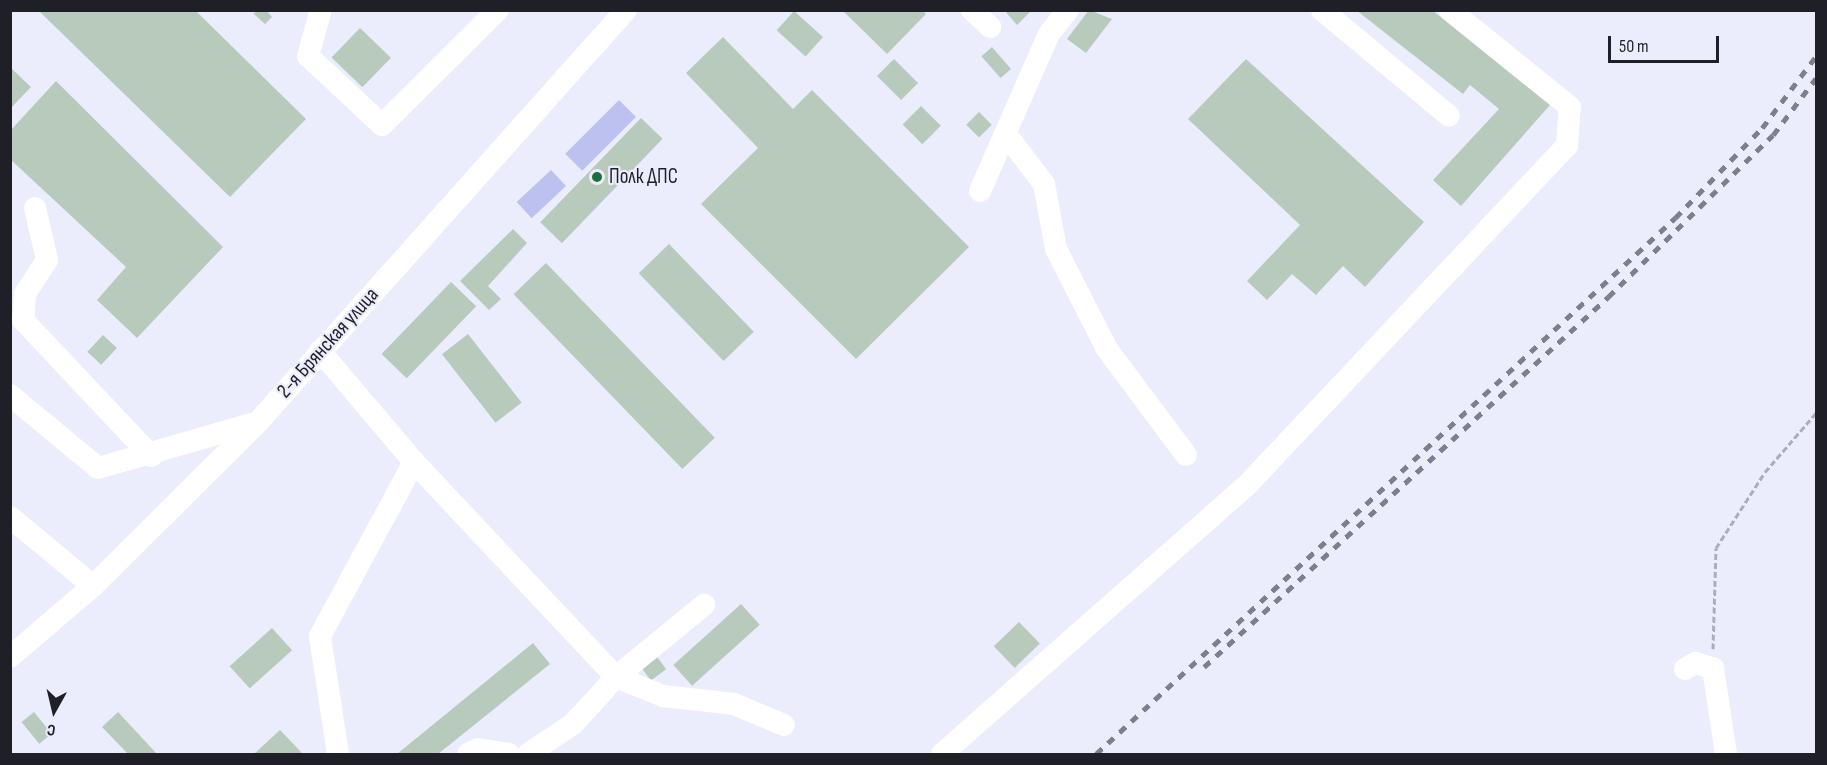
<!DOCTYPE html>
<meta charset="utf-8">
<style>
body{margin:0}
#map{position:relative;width:1827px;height:765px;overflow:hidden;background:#ebedfd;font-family:"Sofia Sans Condensed",sans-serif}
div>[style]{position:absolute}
.green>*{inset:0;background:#bdc1ef;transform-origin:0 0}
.building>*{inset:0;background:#b8cabc;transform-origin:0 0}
.path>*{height:3px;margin-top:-1.5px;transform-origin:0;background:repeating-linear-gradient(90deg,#abadba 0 6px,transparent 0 9px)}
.minor>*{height:22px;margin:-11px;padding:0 11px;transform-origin:11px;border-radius:11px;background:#fff}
.rail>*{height:4.5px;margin-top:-2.25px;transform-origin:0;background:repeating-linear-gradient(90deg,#7e7f8b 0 8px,transparent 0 16px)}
.dots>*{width:16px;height:16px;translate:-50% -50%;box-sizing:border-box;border:3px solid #ebedfd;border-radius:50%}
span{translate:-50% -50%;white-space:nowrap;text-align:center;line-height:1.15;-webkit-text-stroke:4.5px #ebedfd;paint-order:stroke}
.poi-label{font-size:21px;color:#1f2027}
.left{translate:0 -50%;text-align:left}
.street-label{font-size:21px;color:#1f2027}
.frame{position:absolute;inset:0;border:12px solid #1f2027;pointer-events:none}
.north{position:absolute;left:24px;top:681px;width:60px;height:60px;-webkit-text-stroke:4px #ebedfd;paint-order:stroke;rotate:188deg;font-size:16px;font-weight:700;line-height:24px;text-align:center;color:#1f2027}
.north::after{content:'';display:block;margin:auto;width:21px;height:27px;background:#1f2027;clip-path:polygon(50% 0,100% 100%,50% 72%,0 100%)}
.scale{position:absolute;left:1608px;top:36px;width:111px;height:27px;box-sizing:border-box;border:3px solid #1f2027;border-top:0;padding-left:8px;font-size:18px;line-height:21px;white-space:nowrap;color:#1f2027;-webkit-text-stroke:4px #ebedfd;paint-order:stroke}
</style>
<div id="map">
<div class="green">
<div style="left:619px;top:100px;width:24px;height:76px;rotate:45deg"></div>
<div style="left:551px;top:170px;width:22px;height:47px;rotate:47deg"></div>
</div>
<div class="building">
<div style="clip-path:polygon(38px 10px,195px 10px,306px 119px,230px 197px)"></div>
<div style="clip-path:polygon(266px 10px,272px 17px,265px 24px,253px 13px)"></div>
<div style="clip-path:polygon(842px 10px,922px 10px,926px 14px,887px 54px)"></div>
<div style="clip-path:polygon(1004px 10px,1032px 10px,1017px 25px)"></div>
<div style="clip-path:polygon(1089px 10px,1112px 19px,1086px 53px,1067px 39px)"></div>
<div style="clip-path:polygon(1356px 10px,1432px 10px,1550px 105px,1461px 206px,1433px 180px,1499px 109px,1470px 85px,1463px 94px)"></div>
<div style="left:794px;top:11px;width:39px;height:26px;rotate:42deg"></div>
<div style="left:360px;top:28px;width:43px;height:41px;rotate:44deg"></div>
<div style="clip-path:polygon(723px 37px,793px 109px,812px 90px,969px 247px,856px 359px,701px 204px,758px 148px,686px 73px)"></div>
<div style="left:992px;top:47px;width:29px;height:14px;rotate:49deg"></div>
<div style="left:894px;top:59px;width:34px;height:24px;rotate:45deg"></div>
<div style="clip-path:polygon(1246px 59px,1424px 222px,1365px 287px,1343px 266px,1316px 295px,1292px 274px,1267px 300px,1247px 281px,1300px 225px,1188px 119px)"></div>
<div style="clip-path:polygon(10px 67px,31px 87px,10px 109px)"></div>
<div style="clip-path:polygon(56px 81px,223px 247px,137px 338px,97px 300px,126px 267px,10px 159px,10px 131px)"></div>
<div style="left:921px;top:106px;width:28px;height:26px;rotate:45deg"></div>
<div style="left:979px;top:112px;width:18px;height:18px;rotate:45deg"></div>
<div style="left:641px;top:118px;width:30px;height:145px;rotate:44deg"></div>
<div style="clip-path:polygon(513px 229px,527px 243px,488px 286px,501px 299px,489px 310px,460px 281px)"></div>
<div style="left:669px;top:244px;width:122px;height:42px;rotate:46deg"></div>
<div style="left:546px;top:263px;width:243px;height:45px;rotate:46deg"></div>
<div style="left:451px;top:282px;width:35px;height:100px;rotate:44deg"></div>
<div style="left:468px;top:334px;width:87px;height:33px;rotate:52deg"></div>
<div style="left:103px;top:335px;width:19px;height:23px;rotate:43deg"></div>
<div style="left:741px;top:604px;width:28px;height:91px;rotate:48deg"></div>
<div style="left:1019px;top:622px;width:30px;height:35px;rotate:46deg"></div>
<div style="left:272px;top:628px;width:30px;height:57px;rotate:48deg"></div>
<div style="clip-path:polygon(533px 643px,550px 664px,438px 754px,397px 754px)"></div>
<div style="left:655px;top:654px;width:19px;height:19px;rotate:54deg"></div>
<div style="left:34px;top:712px;width:28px;height:16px;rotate:51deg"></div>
<div style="clip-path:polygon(118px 712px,157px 754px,128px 754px,102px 727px)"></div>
<div style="clip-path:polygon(280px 730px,303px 754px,254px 754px)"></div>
</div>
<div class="path">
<div style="left:1713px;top:649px;width:101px;rotate:-88.3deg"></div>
<div style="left:1716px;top:548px;width:90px;rotate:-57.2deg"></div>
<div style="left:1765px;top:472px;width:78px;rotate:-49.2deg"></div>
</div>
<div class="minor">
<div style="left:972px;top:10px;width:25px;rotate:43deg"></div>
<div style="left:1322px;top:10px;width:165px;rotate:39.8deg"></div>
<div style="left:320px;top:13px;width:45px;rotate:105.6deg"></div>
<div style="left:308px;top:56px;width:101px;rotate:43deg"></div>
<div style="left:382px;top:125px;width:163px;rotate:-44.8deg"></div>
<div style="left:1006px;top:134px;width:63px;rotate:52.8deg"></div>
<div style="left:1044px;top:184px;width:66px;rotate:79.5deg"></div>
<div style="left:1056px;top:249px;width:112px;rotate:63deg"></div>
<div style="left:1107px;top:349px;width:132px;rotate:53.3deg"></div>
<div style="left:980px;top:191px;width:171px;rotate:-66.3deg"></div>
<div style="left:1049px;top:34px;width:31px;rotate:-52deg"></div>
<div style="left:35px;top:208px;width:53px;rotate:77deg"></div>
<div style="left:47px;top:260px;width:40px;rotate:122.9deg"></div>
<div style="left:25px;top:294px;width:26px;rotate:94deg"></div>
<div style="left:23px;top:320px;width:187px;rotate:46.7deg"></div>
<div style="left:320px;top:351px;width:145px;rotate:49.7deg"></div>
<div style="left:414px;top:462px;width:295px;rotate:46.8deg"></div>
<div style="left:616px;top:677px;width:51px;rotate:22deg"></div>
<div style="left:663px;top:696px;width:71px;rotate:6.4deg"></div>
<div style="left:734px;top:704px;width:54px;rotate:22.8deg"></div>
<div style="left:10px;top:395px;width:114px;rotate:39.7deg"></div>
<div style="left:98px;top:468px;width:163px;rotate:-16deg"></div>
<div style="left:10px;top:517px;width:108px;rotate:39.7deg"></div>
<div style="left:10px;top:657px;width:109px;rotate:-40.5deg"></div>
<div style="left:93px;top:586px;width:234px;rotate:-44.8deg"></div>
<div style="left:259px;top:421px;width:551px;rotate:-48.24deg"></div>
<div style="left:1685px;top:669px;width:12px;rotate:-31deg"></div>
<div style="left:1695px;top:663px;width:19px;rotate:16deg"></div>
<div style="left:1713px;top:668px;width:87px;rotate:81.4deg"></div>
<div style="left:338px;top:754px;width:119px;rotate:-98.7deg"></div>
<div style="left:320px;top:636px;width:198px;rotate:-61.6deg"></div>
<div style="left:468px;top:754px;width:11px;rotate:-27deg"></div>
<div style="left:478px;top:749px;width:31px;rotate:9deg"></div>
<div style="left:528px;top:754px;width:54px;rotate:-33.7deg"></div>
<div style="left:573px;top:724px;width:64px;rotate:-47.5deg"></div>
<div style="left:616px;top:677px;width:114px;rotate:-39.3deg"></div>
<div style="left:942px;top:754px;width:409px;rotate:-41.4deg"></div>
<div style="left:1249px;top:483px;width:463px;rotate:-46.7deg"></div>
<div style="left:1567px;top:146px;width:39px;rotate:-86deg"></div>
<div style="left:1570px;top:107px;width:154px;rotate:-141.1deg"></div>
</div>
<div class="rail">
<div style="left:1204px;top:667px;width:548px;rotate:-42.48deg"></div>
<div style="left:1608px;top:297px;width:231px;rotate:-44.5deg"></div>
<div style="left:1773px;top:135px;width:71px;rotate:-53deg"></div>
<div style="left:1096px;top:754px;width:789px;rotate:-42.79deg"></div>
<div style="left:1675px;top:218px;width:125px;rotate:-46deg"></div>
<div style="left:1762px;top:128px;width:90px;rotate:-53.1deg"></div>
</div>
<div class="dots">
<div style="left:597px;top:177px;background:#1e6e3e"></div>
</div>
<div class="poi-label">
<span class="left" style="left:609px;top:177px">Полк ДПС</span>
</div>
<div class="street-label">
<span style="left:328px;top:343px;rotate:-48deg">2-я Брянская улица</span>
</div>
<div class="frame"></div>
<div class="north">С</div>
<div class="scale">50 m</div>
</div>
